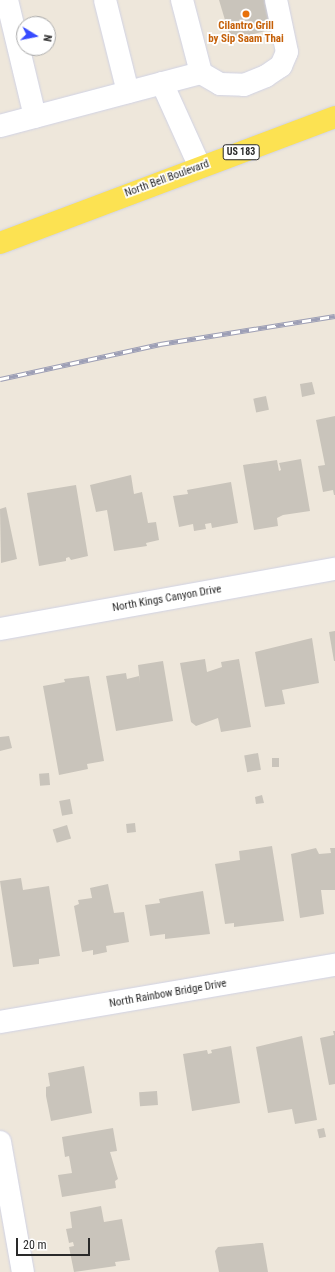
<!DOCTYPE html>
<style>
body{margin:0}
#map{position:relative;width:335px;height:1272px;overflow:hidden;background:#eee7db;font-family:"Roboto Condensed",sans-serif}
div>[style]{position:absolute}
.building>*{inset:0;background:#c9c4bb;transform-origin:0 0}
.roads{filter:drop-shadow(0 0 1px #d0d2e4) drop-shadow(0 0 1px #d0d2e4)}
.minor>*{height:22px;margin:-11px;padding:0 11px;transform-origin:11px;border-radius:11px;background:#fff}
.major>*{height:22px;margin:-11px;padding:0 11px;transform-origin:11px;border-radius:11px;background:#fce252}
.rail>*{height:4.5px;margin-top:-2.25px;transform-origin:0;background:repeating-linear-gradient(90deg,#fff 0 9px,#9d9fb6 0 18px);box-sizing:border-box;border-block:1px solid #9d9fb6}
.dots>*{width:11px;height:11px;translate:-50% -50%;box-sizing:border-box;border:2px solid #fff;border-radius:50%}
span{translate:-50% -50%;white-space:nowrap;text-align:center;line-height:1.15;-webkit-text-stroke:3.5px #fff;paint-order:stroke}
.shield-label span{padding:1px 3px;background:#fff;border:1px solid;border-radius:3px;-webkit-text-stroke-width:0}
.shield-label{font-size:10px;color:#2a2a2a;font-weight:700}
.food-label{font-size:11px;color:#c56008;font-weight:700}
.street-label{font-size:11px;color:#2a2a2a}
.north{position:absolute;left:16px;top:16px;width:40px;height:40px;box-sizing:border-box;background:#fff;border:1px solid #aaa;border-radius:50%;rotate:100deg;font-size:11px;font-weight:700;line-height:16px;text-align:center;color:#2a2a2a}
.north::after{content:'';display:block;margin:auto;width:14px;height:18px;background:#374bff;clip-path:polygon(50% 0,100% 100%,50% 72%,0 100%)}
.scale{position:absolute;left:16px;top:1238px;width:74px;height:18px;box-sizing:border-box;border:2px solid #2a2a2a;border-top:0;padding-left:5px;font-size:12px;line-height:14px;white-space:nowrap;color:#2a2a2a;-webkit-text-stroke:3px #fff;paint-order:stroke}
</style>
<div id="map">
<div class="building">
<div style="clip-path:polygon(219px 0,265px 0,273px 29px,231px 40px)"></div>
<div style="clip-path:polygon(312px 382px,315px 394px,302px 397px,300px 384px)"></div>
<div style="left:266px;top:396px;width:14px;height:13px;rotate:78deg"></div>
<div style="clip-path:polygon(335px 416px,335px 495px,334px 495px,333px 490px,323px 492px,318px 466px,325px 465px,316px 420px)"></div>
<div style="clip-path:polygon(301px 459px,310px 511px,283px 515px,277px 518px,278px 526px,254px 530px,243px 465px,277px 460px,279px 471px,281px 470px,279px 463px)"></div>
<div style="clip-path:polygon(131px 475px,134px 494px,142px 492px,148px 523px,156px 522px,159px 540px,146px 543px,147px 546px,114px 551px,107px 510px,96px 512px,90px 485px)"></div>
<div style="clip-path:polygon(231px 482px,238px 523px,212px 528px,211px 523px,205px 524px,206px 529px,194px 531px,193px 524px,179px 527px,173px 496px,188px 494px,187px 490px)"></div>
<div style="clip-path:polygon(76px 485px,88px 556px,71px 560px,69px 557px,66px 558px,66px 561px,39px 566px,27px 493px)"></div>
<div style="clip-path:polygon(6px 507px,17px 559px,1px 563px,0 509px)"></div>
<div style="clip-path:polygon(335px 631px,335px 661px,334px 661px,329px 632px)"></div>
<div style="clip-path:polygon(312px 638px,319px 683px,282px 690px,285px 704px,265px 707px,255px 652px)"></div>
<div style="clip-path:polygon(205px 659px,207px 672px,222px 667px,221px 662px,239px 659px,251px 727px,221px 732px,218px 718px,196px 726px,191px 722px,180px 663px)"></div>
<div style="clip-path:polygon(163px 661px,173px 721px,116px 731px,106px 676px,126px 673px,127px 679px,139px 676px,140px 683px,138px 665px)"></div>
<div style="clip-path:polygon(89px 676px,104px 761px,87px 764px,88px 769px,59px 775px,43px 686px,65px 682px,64px 679px)"></div>
<div style="clip-path:polygon(9px 736px,12px 748px,0 751px,0 737px)"></div>
<div style="left:258px;top:753px;width:17px;height:14px;rotate:80deg"></div>
<div style="left:272px;top:758px;width:7px;height:9px"></div>
<div style="left:49px;top:773px;width:12px;height:10px;rotate:85deg"></div>
<div style="clip-path:polygon(262px 795px,264px 803px,256px 804px,255px 797px)"></div>
<div style="left:70px;top:799px;width:15px;height:11px;rotate:79deg"></div>
<div style="left:135px;top:823px;width:9px;height:9px;rotate:84deg"></div>
<div style="left:67px;top:825px;width:14px;height:15px;rotate:73deg"></div>
<div style="clip-path:polygon(272px 846px,284px 921px,234px 927px,234px 923px,225px 924px,215px 864px,240px 860px,239px 851px)"></div>
<div style="clip-path:polygon(316px 848px,319px 854px,331px 853px,330px 848px,335px 848px,335px 890px,321px 890px,324px 914px,300px 918px,291px 854px)"></div>
<div style="clip-path:polygon(21px 878px,23px 890px,49px 886px,60px 956px,39px 959px,39px 964px,13px 967px,0 881px)"></div>
<div style="clip-path:polygon(108px 884px,114px 913px,124px 912px,129px 942px,106px 946px,107px 952px,93px 955px,93px 950px,82px 952px,74px 906px,79px 904px,78px 900px,92px 898px,90px 888px)"></div>
<div style="clip-path:polygon(203px 891px,210px 934px,165px 939px,165px 934px,150px 936px,145px 905px,160px 903px,159px 899px,169px 897px)"></div>
<div style="clip-path:polygon(333px 1031px,335px 1031px,335px 1084px,329px 1085px,320px 1038px,334px 1035px)"></div>
<div style="clip-path:polygon(302px 1036px,317px 1120px,295px 1124px,292px 1109px,268px 1113px,256px 1047px)"></div>
<div style="clip-path:polygon(231px 1046px,240px 1103px,192px 1111px,183px 1054px,207px 1050px,208px 1054px,212px 1053px,211px 1050px)"></div>
<div style="clip-path:polygon(84px 1066px,92px 1113px,51px 1121px,46px 1096px,46px 1087px,50px 1086px,48px 1073px)"></div>
<div style="left:157px;top:1091px;width:14px;height:18px;rotate:86deg"></div>
<div style="clip-path:polygon(113px 1128px,117px 1151px,110px 1152px,118px 1179px,115px 1181px,116px 1188px,62px 1197px,58px 1175px,72px 1173px,69px 1156px,65px 1157px,62px 1137px)"></div>
<div style="left:324px;top:1128px;width:9px;height:7px;rotate:77deg"></div>
<div style="clip-path:polygon(101px 1206px,104px 1222px,122px 1219px,130px 1260px,115px 1262px,116px 1266px,74px 1272px,69px 1247px,74px 1246px,73px 1242px,69px 1243px,66px 1229px,72px 1228px,70px 1212px)"></div>
<div style="clip-path:polygon(260px 1243px,263px 1243px,268px 1272px,219px 1272px,215px 1251px,218px 1247px)"></div>
</div>
<div class="roads">
<div class="minor">
<div style="left:7px;top:0;width:120px;rotate:76.5deg"></div>
<div style="left:105px;top:0;width:95px;rotate:76deg"></div>
<div style="left:182px;top:0;width:75px;rotate:75.4deg"></div>
<div style="left:162px;top:83px;width:92px;rotate:65.7deg"></div>
<div style="left:0;top:126px;width:208px;rotate:-14.8deg"></div>
<div style="left:201px;top:73px;width:22px;rotate:30deg"></div>
<div style="left:220px;top:84px;width:24px;rotate:2deg"></div>
<div style="left:244px;top:85px;width:24px;rotate:-22deg"></div>
<div style="left:266px;top:76px;width:18px;rotate:-34deg"></div>
<div style="left:281px;top:66px;width:15px;rotate:-67deg"></div>
<div style="left:287px;top:52px;width:53px;rotate:-101.9deg"></div>
<div style="left:0;top:629px;width:340px;rotate:-10.2deg"></div>
<div style="left:0;top:1022px;width:340px;rotate:-9.7deg"></div>
<div style="left:0;top:1142px;width:132px;rotate:80deg"></div>
</div>
<div class="major">
<div style="left:0;top:243px;width:358px;rotate:-20.6deg"></div>
</div>
</div>
<div class="rail">
<div style="left:0;top:379px;width:164px;rotate:-12.3deg"></div>
<div style="left:160px;top:344px;width:177px;rotate:-9.1deg"></div>
</div>
<div class="dots">
<div style="left:246px;top:14px;background:#e8710a"></div>
</div>
<div class="shield-label">
<span style="left:241px;top:152px">US 183</span>
</div>
<div class="food-label">
<span style="left:246px;top:33px">Cilantro Grill<br>by Sip Saam Thai</span>
</div>
<div class="street-label">
<span style="left:167px;top:179px;rotate:-20deg">North Bell Boulevard</span>
<span style="left:167px;top:599px;rotate:-10deg">North Kings Canyon Drive</span>
<span style="left:168px;top:994px;rotate:-10deg">North Rainbow Bridge Drive</span>
</div>
<div class="north">N</div>
<div class="scale">20 m</div>
</div>
